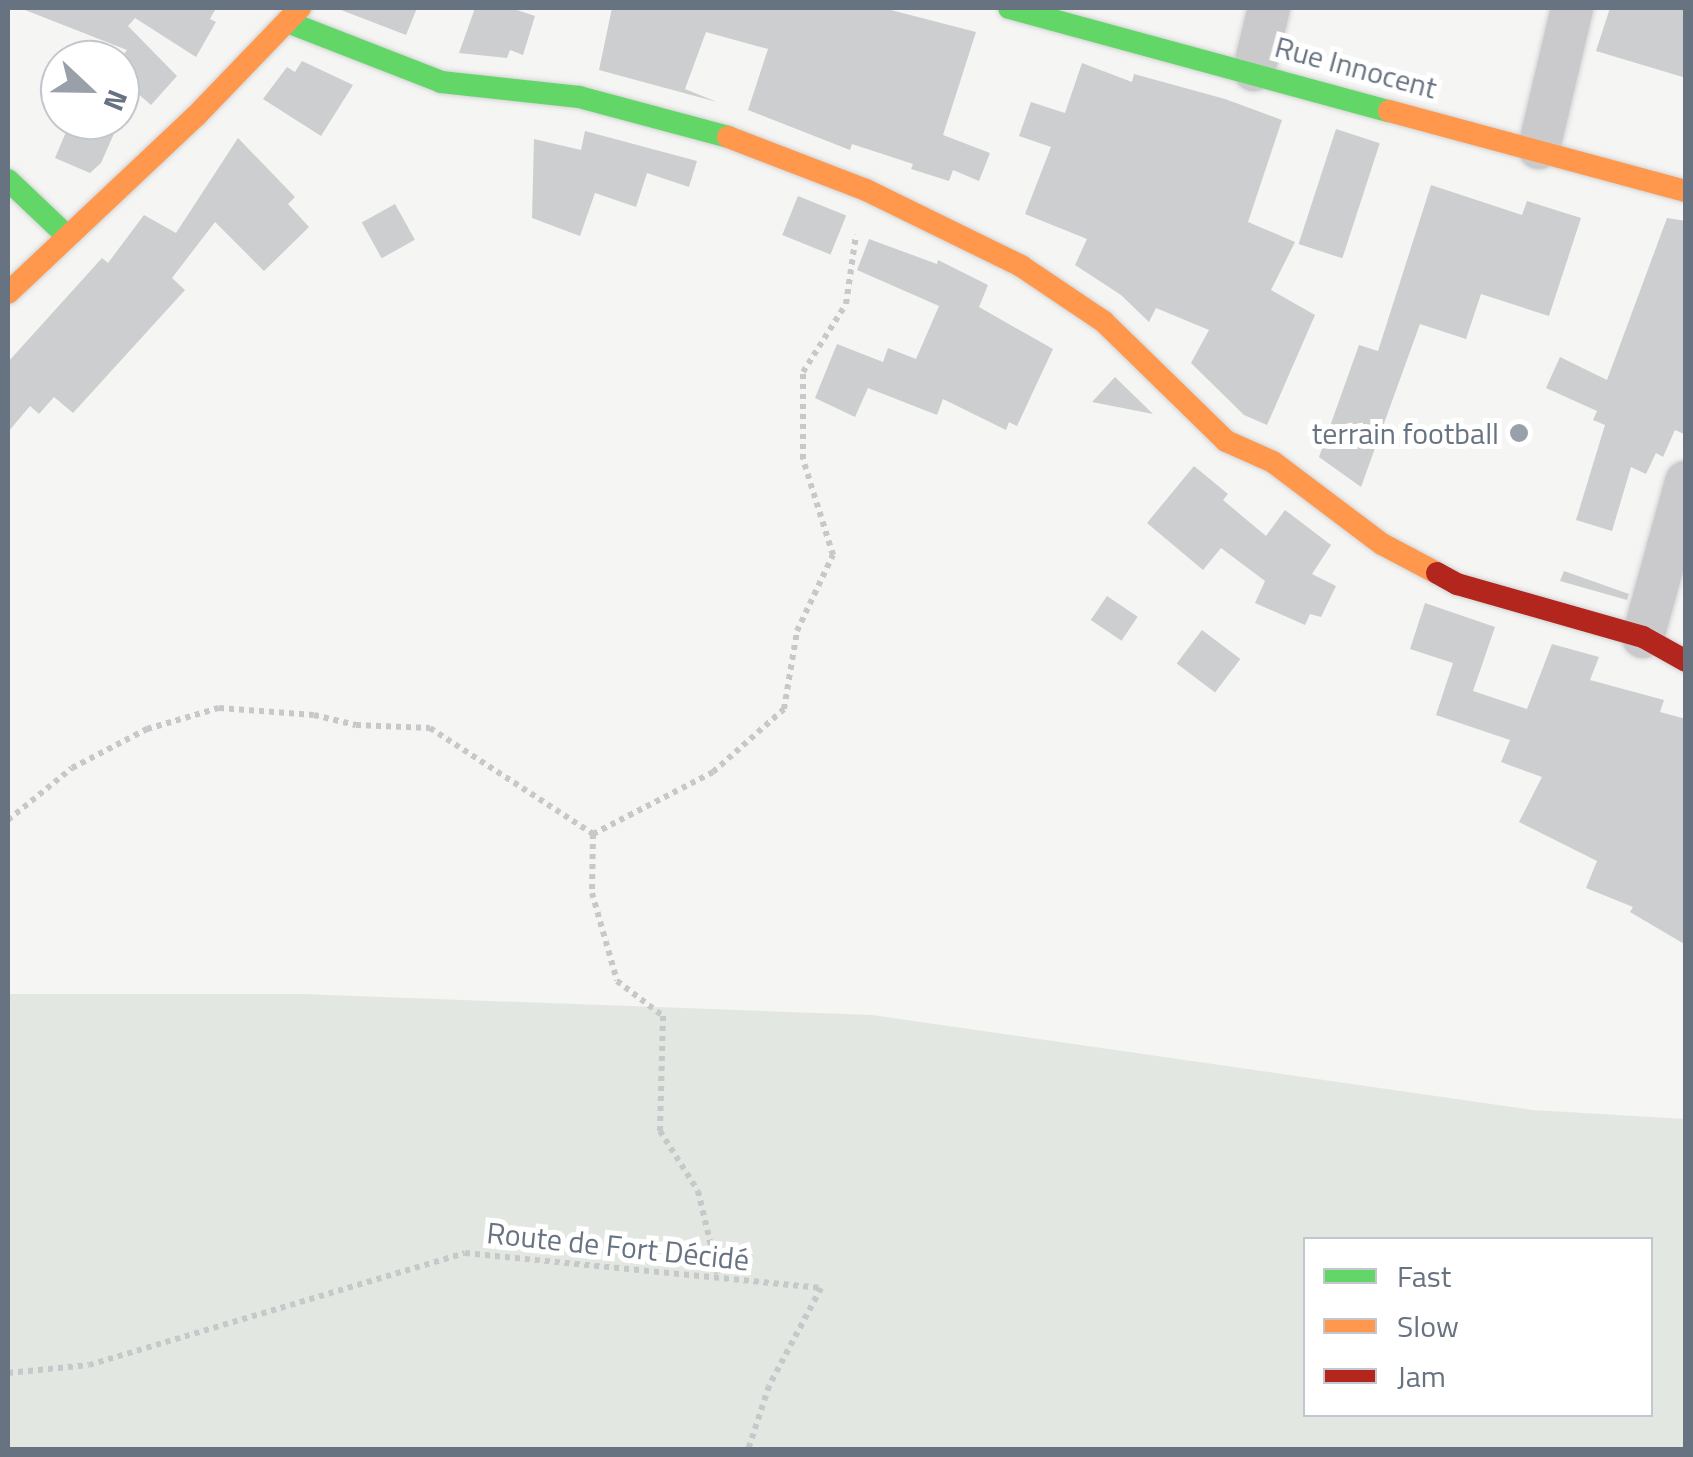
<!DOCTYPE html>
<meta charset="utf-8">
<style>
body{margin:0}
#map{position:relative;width:1693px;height:1457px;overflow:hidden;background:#f5f5f4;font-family:"Titillium Web",sans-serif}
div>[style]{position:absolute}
.green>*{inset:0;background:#e3e7e2}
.building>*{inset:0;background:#cdcecf;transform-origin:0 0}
.path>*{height:6px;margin-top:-3px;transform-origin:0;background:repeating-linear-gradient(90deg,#c7c8c9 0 5px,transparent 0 10px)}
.roads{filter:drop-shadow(0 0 2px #d2d3d3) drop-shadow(0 0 2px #d2d3d3)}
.street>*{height:42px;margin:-21px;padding:0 21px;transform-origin:21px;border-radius:21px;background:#cacacc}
.fast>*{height:22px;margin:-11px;padding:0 11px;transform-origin:11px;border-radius:11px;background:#63d668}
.slow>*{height:22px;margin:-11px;padding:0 11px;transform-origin:11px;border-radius:11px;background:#ff974d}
.jam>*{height:22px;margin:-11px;padding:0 11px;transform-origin:11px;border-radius:11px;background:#b3261e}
.dots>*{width:28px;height:28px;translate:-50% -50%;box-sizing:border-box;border:5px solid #fff;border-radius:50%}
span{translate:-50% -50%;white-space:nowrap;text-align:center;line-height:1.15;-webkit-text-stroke:10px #fff;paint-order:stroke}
.street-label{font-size:30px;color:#687381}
.poi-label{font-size:30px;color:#687381}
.right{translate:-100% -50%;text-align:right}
.frame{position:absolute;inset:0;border:10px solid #687381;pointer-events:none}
.legend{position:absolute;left:1303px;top:1237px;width:350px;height:180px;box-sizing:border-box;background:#fff;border:2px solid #c3c7cd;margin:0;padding:12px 18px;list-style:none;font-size:30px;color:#687381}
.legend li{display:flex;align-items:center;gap:20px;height:50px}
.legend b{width:50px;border:2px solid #c3c7cd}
.north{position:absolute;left:40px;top:40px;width:100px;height:100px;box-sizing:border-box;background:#fff;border:2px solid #c3c7cd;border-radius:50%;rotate:112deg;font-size:28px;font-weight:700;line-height:40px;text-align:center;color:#687381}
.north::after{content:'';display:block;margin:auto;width:35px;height:45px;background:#99a0a9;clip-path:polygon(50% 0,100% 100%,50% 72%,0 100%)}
</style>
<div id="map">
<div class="green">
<div style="clip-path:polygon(evenodd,8px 994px,302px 994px,872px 1015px,1533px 1110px,1685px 1119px,1685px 1449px,8px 1449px,8px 994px,1306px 1240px,1650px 1240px,1650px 1414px,1306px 1414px,1306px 1240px)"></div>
</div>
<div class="building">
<div style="clip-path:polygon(20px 8px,216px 8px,210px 19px,216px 22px,196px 57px,135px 18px,128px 26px,177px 76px,151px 105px,120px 78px,120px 59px,127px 50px)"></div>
<div style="clip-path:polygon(336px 8px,417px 8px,406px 35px)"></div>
<div style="clip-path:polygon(475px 8px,511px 8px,535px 16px,523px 55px,510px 50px,507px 58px,459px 53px)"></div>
<div style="clip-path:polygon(612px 8px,883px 8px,976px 32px,943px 135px,990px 153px,979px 181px,953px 170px,949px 181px,911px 169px,913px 164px,852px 144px,850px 150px,748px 110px,768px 49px,706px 32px,685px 89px,717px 102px,599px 70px)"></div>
<div style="clip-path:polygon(1610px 8px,1686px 8px,1686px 78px,1596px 51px)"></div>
<div style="clip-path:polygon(302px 61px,353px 85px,321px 136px,263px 99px,287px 67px,295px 72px)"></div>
<div style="clip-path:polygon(1082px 63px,1132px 82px,1134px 74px,1225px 99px,1282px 120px,1248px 222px,1295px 242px,1271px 290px,1315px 315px,1267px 425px,1244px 415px,1191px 363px,1209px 330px,1156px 308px,1149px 322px,1121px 295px,1075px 265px,1087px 239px,1025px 214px,1051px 147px,1019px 136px,1031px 102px,1065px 113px)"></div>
<div style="clip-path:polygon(71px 120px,120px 120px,101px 163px,90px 173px,55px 158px)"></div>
<div style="left:1336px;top:129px;width:46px;height:121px;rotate:18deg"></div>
<div style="clip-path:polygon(585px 131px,697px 161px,689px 187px,647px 173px,636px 207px,595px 193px,580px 236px,532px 218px,534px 139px,581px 150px)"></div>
<div style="clip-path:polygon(238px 138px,295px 197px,288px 204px,309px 227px,264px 271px,215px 222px,172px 278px,185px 290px,73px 413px,54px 397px,39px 414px,30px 406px,8px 432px,8px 362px,102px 258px,108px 263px,144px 215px,176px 233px)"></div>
<div style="clip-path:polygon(1431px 185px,1522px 215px,1527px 201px,1581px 218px,1549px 316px,1481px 294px,1466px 339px,1420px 324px,1361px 487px,1319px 457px,1359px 345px,1378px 351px)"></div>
<div style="left:798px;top:196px;width:52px;height:42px;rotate:22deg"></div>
<div style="left:395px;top:204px;width:41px;height:38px;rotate:61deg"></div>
<div style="clip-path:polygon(1667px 218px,1686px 221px,1686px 435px,1675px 430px,1663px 457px,1656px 453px,1646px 474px,1631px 467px,1612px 531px,1576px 520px,1605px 425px,1593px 420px,1597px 411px,1546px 388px,1560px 357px,1607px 380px)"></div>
<div style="clip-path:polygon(869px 239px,937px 264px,938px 260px,988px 285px,979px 307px,1053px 349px,1017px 426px,1009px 422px,1006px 430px,943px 399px,937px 415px,868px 388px,855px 417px,815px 398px,837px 344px,883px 362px,888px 348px,916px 359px,939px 306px,857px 270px)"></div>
<div style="clip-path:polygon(1115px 377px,1153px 414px,1092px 402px)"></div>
<div style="clip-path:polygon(1194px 466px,1228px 494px,1223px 500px,1266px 536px,1285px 510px,1331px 545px,1312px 574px,1336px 586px,1321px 617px,1310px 614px,1305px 625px,1255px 603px,1265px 581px,1221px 548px,1203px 570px,1147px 523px)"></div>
<div style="clip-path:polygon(1564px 571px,1629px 594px,1627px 600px,1560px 581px)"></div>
<div style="left:1107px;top:596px;width:37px;height:29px;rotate:34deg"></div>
<div style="clip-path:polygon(1425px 603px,1495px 627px,1473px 691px,1527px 709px,1552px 644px,1599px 657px,1590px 680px,1664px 700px,1660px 712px,1686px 719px,1686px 945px,1630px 912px,1633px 907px,1586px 888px,1597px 861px,1519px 822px,1542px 777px,1501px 762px,1510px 740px,1436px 715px,1453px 663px,1410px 649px)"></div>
<div style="left:1202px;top:630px;width:48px;height:42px;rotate:37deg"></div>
</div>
<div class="path">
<div style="left:8px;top:820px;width:82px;rotate:-39.1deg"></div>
<div style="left:72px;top:768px;width:85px;rotate:-27.5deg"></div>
<div style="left:147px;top:729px;width:75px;rotate:-16.3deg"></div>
<div style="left:219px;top:708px;width:95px;rotate:4.2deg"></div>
<div style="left:314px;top:715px;width:43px;rotate:13.4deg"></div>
<div style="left:356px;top:725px;width:74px;rotate:2.3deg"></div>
<div style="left:430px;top:728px;width:194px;rotate:33deg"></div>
<div style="left:593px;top:834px;width:135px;rotate:-27.3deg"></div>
<div style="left:713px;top:772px;width:95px;rotate:-41.6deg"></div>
<div style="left:784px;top:709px;width:79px;rotate:-80.5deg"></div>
<div style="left:797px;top:631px;width:84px;rotate:-64.7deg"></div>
<div style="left:833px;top:555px;width:101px;rotate:-107.4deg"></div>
<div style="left:803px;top:459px;width:87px;rotate:-90deg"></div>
<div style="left:803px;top:372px;width:80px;rotate:-57.7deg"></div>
<div style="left:846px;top:304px;width:70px;rotate:-81.8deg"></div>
<div style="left:593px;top:834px;width:59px;rotate:91deg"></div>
<div style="left:592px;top:893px;width:91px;rotate:74.1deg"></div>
<div style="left:617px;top:981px;width:58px;rotate:37.3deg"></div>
<div style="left:663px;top:1016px;width:115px;rotate:91.5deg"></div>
<div style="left:660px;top:1131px;width:71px;rotate:57.7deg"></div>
<div style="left:698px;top:1191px;width:90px;rotate:76.6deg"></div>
<div style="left:8px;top:1373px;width:81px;rotate:-5.6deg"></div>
<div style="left:89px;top:1365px;width:392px;rotate:-16.6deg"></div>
<div style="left:465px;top:1253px;width:358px;rotate:5.6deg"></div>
<div style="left:821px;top:1288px;width:111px;rotate:118deg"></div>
<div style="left:769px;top:1386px;width:67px;rotate:108.2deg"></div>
</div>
<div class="roads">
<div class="street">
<div style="left:1254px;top:70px;width:64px;rotate:-76.4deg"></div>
<div style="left:1539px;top:148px;width:144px;rotate:-76.7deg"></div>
<div style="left:1643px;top:637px;width:161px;rotate:-74.5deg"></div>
</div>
<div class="fast">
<div style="left:1009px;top:8px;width:394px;rotate:15.2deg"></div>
<div style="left:290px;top:23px;width:162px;rotate:21.3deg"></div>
<div style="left:441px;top:82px;width:139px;rotate:6.2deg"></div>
<div style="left:579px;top:97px;width:154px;rotate:15deg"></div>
<div style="left:8px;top:180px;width:81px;rotate:43.5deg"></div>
</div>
<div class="slow">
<div style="left:1389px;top:111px;width:308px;rotate:15.1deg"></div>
<div style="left:728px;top:137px;width:148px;rotate:21deg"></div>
<div style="left:866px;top:190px;width:173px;rotate:26.1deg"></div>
<div style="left:1021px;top:266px;width:99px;rotate:33.9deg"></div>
<div style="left:1103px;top:321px;width:172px;rotate:44.3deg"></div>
<div style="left:1226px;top:441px;width:51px;rotate:24.1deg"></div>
<div style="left:1273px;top:462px;width:136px;rotate:37deg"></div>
<div style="left:1382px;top:544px;width:62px;rotate:27.8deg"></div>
<div style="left:8px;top:293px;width:258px;rotate:-43.3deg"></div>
<div style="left:196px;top:116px;width:150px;rotate:-46.1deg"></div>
</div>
<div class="jam">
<div style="left:1437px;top:573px;width:23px;rotate:29deg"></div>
<div style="left:1457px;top:584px;width:193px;rotate:15.9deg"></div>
<div style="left:1643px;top:637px;width:49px;rotate:29.2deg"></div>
</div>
</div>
<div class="dots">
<div style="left:1519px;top:433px;background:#99a0a9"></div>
</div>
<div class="street-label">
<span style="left:1356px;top:67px;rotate:15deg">Rue Innocent</span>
<span style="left:618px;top:1246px;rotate:6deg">Route de Fort Décidé</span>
</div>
<div class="poi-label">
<span class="right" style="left:1499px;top:433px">terrain football</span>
</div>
<div class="frame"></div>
<ul class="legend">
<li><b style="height:12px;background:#63d668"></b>Fast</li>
<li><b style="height:12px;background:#ff974d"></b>Slow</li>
<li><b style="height:12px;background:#b3261e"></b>Jam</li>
</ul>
<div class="north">N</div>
</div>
